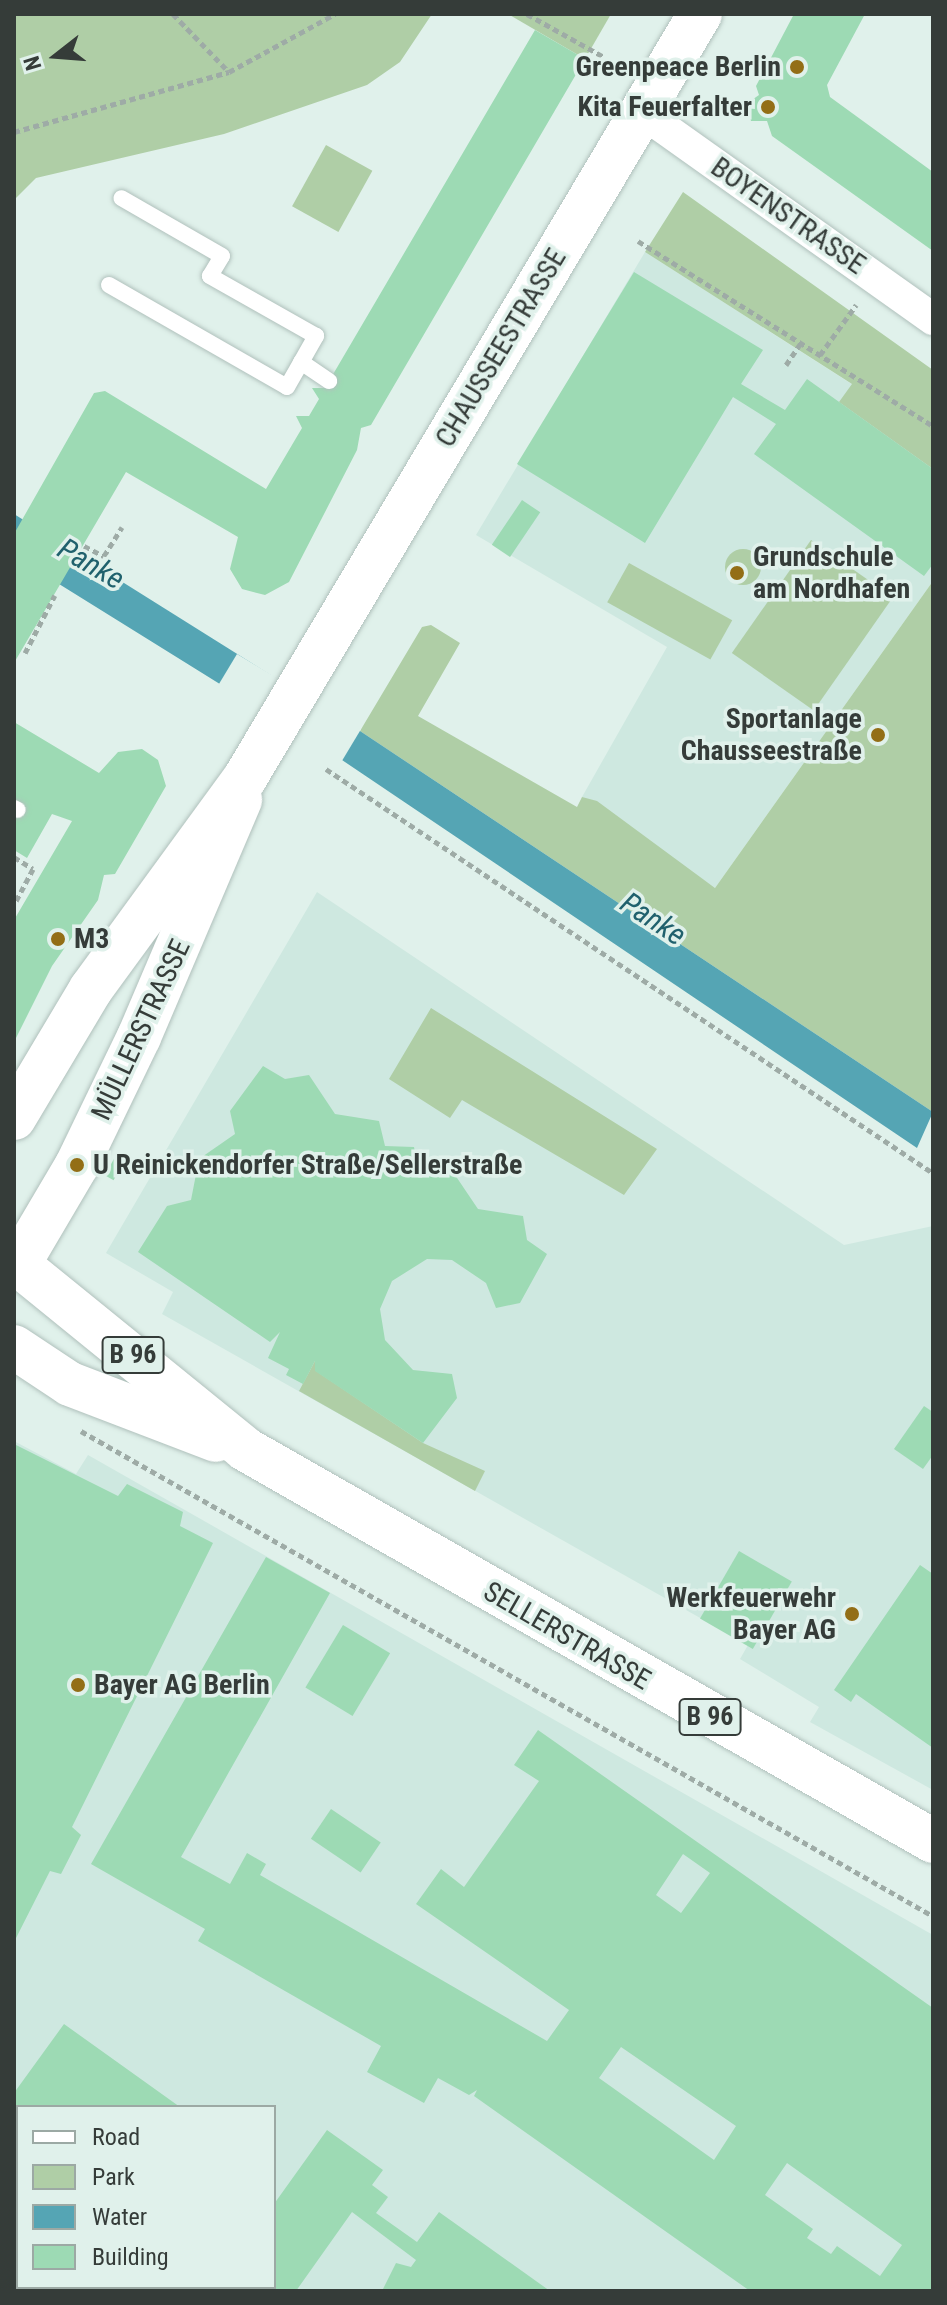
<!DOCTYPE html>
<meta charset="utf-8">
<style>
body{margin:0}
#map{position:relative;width:947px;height:2305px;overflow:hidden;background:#e0f1eb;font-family:"Roboto Condensed",sans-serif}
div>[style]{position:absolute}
.built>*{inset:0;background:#cee8e0}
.green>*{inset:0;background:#afcea6;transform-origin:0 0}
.round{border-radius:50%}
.water>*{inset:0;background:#55a5b4}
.pier>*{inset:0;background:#e0f1eb;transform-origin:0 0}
.building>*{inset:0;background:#9ddab4;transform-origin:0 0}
.path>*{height:5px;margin-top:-2.5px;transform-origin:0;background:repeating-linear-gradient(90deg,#9eaba6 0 6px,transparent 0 10px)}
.roads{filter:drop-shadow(0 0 2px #b0c1bc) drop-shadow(0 0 2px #b0c1bc)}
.service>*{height:16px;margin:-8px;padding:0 8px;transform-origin:8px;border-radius:8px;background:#fff}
.minor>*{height:32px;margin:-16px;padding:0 16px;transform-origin:16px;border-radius:16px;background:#fff}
.secondary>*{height:44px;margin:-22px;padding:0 22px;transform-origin:22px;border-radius:22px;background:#fff}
.primary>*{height:44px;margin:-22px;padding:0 22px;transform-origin:22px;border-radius:22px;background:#fff}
.dots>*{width:22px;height:22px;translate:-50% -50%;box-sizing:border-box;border:4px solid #e0f1eb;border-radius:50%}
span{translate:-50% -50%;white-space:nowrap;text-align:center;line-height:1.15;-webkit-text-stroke:7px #e0f1eb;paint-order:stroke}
.shield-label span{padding:2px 6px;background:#e0f1eb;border:2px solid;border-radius:6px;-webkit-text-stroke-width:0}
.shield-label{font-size:26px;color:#353c39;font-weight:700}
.poi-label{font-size:28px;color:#353c39;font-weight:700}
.right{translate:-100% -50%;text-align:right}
.left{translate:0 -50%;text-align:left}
.street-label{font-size:28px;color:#353c39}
.water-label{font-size:30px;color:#20616d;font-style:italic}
.frame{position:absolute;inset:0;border:16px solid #353c39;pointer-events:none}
.legend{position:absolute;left:16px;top:2105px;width:260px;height:184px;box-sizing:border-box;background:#e0f1eb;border:2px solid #9ca9a4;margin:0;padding:10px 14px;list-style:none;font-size:24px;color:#353c39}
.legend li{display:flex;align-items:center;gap:16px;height:40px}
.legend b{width:40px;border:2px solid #9ca9a4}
.north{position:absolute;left:16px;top:16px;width:80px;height:80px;-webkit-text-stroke:6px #e0f1eb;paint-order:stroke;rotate:253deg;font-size:22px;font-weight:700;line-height:32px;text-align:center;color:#353c39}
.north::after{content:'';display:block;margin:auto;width:28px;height:36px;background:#353c39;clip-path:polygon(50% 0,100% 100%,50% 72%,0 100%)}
</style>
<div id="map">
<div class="built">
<div style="clip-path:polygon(645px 252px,933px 436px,933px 581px,715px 888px,582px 797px,667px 647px,476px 535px)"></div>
<div style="clip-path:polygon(317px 892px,844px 1245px,933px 1226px,933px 1790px,810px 1722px,819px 1707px,740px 1659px,748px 1645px,162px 1314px,173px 1292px,106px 1253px)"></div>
<div style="clip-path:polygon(evenodd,14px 1441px,76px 1474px,88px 1455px,933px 1935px,933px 2291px,14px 2291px,14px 1441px,18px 2107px,274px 2107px,274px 2287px,18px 2287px,18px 2107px)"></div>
</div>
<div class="green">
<div style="clip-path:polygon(14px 14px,432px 14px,400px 62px,367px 85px,224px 134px,36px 178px,14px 200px)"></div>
<div style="clip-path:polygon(508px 14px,611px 14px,585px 59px)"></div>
<div style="left:326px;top:145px;width:53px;height:70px;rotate:29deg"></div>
<div style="clip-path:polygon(683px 192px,933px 370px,933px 469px,839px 402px,852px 384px,645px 252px)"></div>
<div style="left:811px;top:540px;width:100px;height:138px;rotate:35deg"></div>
<div class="round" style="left:725px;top:549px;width:36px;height:36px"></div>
<div style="left:629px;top:563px;width:118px;height:45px;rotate:29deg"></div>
<div style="clip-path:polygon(933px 581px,933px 1112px,360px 731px,422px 627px,431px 625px,460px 643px,418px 716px,577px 807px,582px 797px,597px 801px,715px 888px)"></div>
<div style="clip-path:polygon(431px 1008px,657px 1149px,624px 1195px,462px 1100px,450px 1118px,389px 1079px)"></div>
<div style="clip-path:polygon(315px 1361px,316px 1371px,423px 1443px,485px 1471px,475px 1491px,299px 1391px)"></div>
</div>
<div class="water">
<div style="clip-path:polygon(14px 514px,360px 731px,933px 1112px,917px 1148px,342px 760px,14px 556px)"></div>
</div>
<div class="pier">
<div style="left:237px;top:654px;width:145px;height:40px;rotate:31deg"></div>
</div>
<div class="building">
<div style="clip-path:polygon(794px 14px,865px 14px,827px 85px,830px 97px,933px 172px,933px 251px,772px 136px,767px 121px,751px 121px,746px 104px,759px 95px,756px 86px)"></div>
<div style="clip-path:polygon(535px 30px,585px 59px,371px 425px,361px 428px,357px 450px,289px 582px,265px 595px,242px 589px,230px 569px,238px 537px,126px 472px,14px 663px,14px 534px,94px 393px,105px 391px,266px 489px,302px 428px,296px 416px,309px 416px,319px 399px,312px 388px,325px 388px)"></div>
<div style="clip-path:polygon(634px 272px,763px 350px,741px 384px,785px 410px,807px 379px,933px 469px,933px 564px,924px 576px,754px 454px,776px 424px,733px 397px,645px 543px,517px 464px)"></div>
<div style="left:522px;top:500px;width:22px;height:54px;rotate:34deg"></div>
<div style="clip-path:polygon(14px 722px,99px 773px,118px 752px,142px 749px,158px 760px,166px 786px,115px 874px,104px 875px,98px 900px,52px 966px,14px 1042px,14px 920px,72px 821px,52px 814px,27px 858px,14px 850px)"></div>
<div style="clip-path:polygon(263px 1066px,285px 1079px,309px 1075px,335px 1114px,379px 1121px,385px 1146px,414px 1147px,418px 1168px,427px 1174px,451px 1169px,478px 1209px,523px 1216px,527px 1240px,547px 1254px,520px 1303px,496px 1308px,486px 1283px,452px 1260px,427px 1259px,392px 1281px,380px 1309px,385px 1340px,413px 1370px,452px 1374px,457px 1398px,423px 1443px,315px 1371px,315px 1361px,303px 1384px,286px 1375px,289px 1369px,268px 1358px,280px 1332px,270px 1342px,138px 1252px,167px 1206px,191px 1200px,199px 1159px,235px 1134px,230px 1111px)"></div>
<div style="left:115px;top:1157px;width:10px;height:21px;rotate:29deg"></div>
<div style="clip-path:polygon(924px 1406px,933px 1412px,933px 1455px,923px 1469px,894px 1449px)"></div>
<div style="clip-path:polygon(14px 1444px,118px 1496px,127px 1484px,183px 1512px,180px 1526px,213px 1543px,72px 1827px,81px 1835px,61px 1874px,50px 1871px,14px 1942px)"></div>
<div style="left:739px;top:1551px;width:61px;height:78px;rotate:30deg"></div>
<div style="clip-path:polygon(evenodd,266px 1557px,330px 1593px,181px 1857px,230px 1884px,247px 1853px,266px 1864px,260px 1875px,547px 2041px,569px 2010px,416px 1904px,441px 1869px,464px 1887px,539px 1781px,514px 1765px,538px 1730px,933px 2008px,933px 2291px,750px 2291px,474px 2096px,477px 2090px,469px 2095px,438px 2078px,424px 2103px,367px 2072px,381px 2046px,198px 1941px,205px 1929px,91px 1864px,266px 1557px,683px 1854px,710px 1873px,681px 1913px,656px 1895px,683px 1854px,266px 1557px,621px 2047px,736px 2126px,714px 2160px,599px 2078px,621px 2047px,266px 1557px,787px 2163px,902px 2245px,880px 2276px,837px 2246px,831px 2254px,807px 2238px,813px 2229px,765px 2195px,787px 2163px)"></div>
<div style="clip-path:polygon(920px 1565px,933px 1574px,933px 1748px,856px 1694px,851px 1702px,834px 1690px)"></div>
<div style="left:343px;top:1625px;width:55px;height:73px;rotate:31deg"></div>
<div style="left:331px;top:1809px;width:60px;height:36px;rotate:34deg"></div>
<div style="clip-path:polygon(64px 2024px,180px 2107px,18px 2107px,18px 2175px,14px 2093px)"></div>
<div style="clip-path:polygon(327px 2130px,383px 2170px,372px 2185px,388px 2197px,376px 2213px,417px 2242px,439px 2212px,550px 2291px,382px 2291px,396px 2263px,411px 2267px,416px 2260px,352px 2212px,296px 2291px,212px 2291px,274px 2287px,274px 2204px)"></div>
<div style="clip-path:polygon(14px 2233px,18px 2287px,95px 2291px,14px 2291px)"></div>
</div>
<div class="path">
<div style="left:173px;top:14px;width:81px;rotate:46deg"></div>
<div style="left:527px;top:14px;width:88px;rotate:29.2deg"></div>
<div style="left:14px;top:132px;width:223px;rotate:-15.6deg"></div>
<div style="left:229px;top:72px;width:121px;rotate:-28.7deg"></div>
<div style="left:638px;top:241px;width:348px;rotate:32.1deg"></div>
<div style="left:820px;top:355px;width:62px;rotate:-54.2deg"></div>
<div style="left:786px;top:365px;width:27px;rotate:-56deg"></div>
<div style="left:84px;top:546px;width:22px;rotate:27deg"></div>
<div style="left:104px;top:556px;width:34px;rotate:-58deg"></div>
<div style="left:25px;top:653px;width:65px;rotate:-62.7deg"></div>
<div style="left:326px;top:769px;width:729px;rotate:33.65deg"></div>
<div style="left:14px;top:857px;width:22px;rotate:32deg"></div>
<div style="left:33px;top:869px;width:40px;rotate:118deg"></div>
<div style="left:81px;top:1431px;width:980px;rotate:29.65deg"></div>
</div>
<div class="roads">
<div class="service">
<div style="left:109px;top:285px;width:205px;rotate:29.8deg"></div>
<div style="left:287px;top:387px;width:59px;rotate:-60.4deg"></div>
<div style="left:316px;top:336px;width:122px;rotate:-150.5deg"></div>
<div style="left:210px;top:276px;width:23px;rotate:-59deg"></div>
<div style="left:222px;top:256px;width:116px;rotate:-150.1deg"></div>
<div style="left:301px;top:362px;width:34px;rotate:34deg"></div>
<div style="left:14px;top:808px;width:4px;rotate:27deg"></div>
</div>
<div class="minor">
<div style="left:643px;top:113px;width:356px;rotate:35.4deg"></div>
</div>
<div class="secondary">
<div style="left:14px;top:1118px;width:150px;rotate:-59.2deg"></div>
<div style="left:91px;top:989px;width:261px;rotate:-53.9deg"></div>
<div style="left:245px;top:778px;width:889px;rotate:-59.22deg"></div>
<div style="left:18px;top:1265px;width:116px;rotate:-59.5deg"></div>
<div style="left:77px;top:1165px;width:142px;rotate:-64.2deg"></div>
<div style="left:139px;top:1037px;width:258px;rotate:-66.9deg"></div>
</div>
<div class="primary">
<div style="left:14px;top:1261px;width:298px;rotate:39.1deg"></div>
<div style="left:245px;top:1449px;width:792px;rotate:29.67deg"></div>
<div style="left:14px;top:1347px;width:67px;rotate:33.5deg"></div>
<div style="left:70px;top:1384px;width:156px;rotate:21deg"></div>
</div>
</div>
<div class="dots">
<div style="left:797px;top:67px;background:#936e16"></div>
<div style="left:768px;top:107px;background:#936e16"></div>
<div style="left:737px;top:573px;background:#936e16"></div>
<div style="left:878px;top:735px;background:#936e16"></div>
<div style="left:58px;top:939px;background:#936e16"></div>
<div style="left:77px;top:1165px;background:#936e16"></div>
<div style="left:852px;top:1614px;background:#936e16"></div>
<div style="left:78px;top:1685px;background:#936e16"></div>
</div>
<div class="shield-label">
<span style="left:133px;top:1355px">B 96</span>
<span style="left:710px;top:1717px">B 96</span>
</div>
<div class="poi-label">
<span class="right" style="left:781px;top:67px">Greenpeace Berlin</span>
<span class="right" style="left:752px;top:107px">Kita Feuerfalter</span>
<span class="left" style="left:753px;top:573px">Grundschule<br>am Nordhafen</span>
<span class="right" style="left:862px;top:735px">Sportanlage<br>Chausseestraße</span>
<span class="left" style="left:74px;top:939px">M3</span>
<span class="left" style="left:93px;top:1165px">U Reinickendorfer Straße/Sellerstraße</span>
<span class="right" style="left:836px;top:1614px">Werkfeuerwehr<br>Bayer AG</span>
<span class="left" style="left:94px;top:1685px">Bayer AG Berlin</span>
</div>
<div class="street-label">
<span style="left:788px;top:216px;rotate:35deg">BOYENSTRASSE</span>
<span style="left:501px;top:348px;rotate:-59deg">CHAUSSEESTRASSE</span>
<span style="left:141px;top:1030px;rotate:-65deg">MÜLLERSTRASSE</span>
<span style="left:567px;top:1636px;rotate:30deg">SELLERSTRASSE</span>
</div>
<div class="water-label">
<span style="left:91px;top:564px;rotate:30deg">Panke</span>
<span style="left:653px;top:919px;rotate:33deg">Panke</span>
</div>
<div class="frame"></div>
<ul class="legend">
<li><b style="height:10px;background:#fff"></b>Road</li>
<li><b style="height:22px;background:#afcea6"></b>Park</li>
<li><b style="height:22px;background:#55a5b4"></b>Water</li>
<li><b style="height:22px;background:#9ddab4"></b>Building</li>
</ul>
<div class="north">N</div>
</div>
